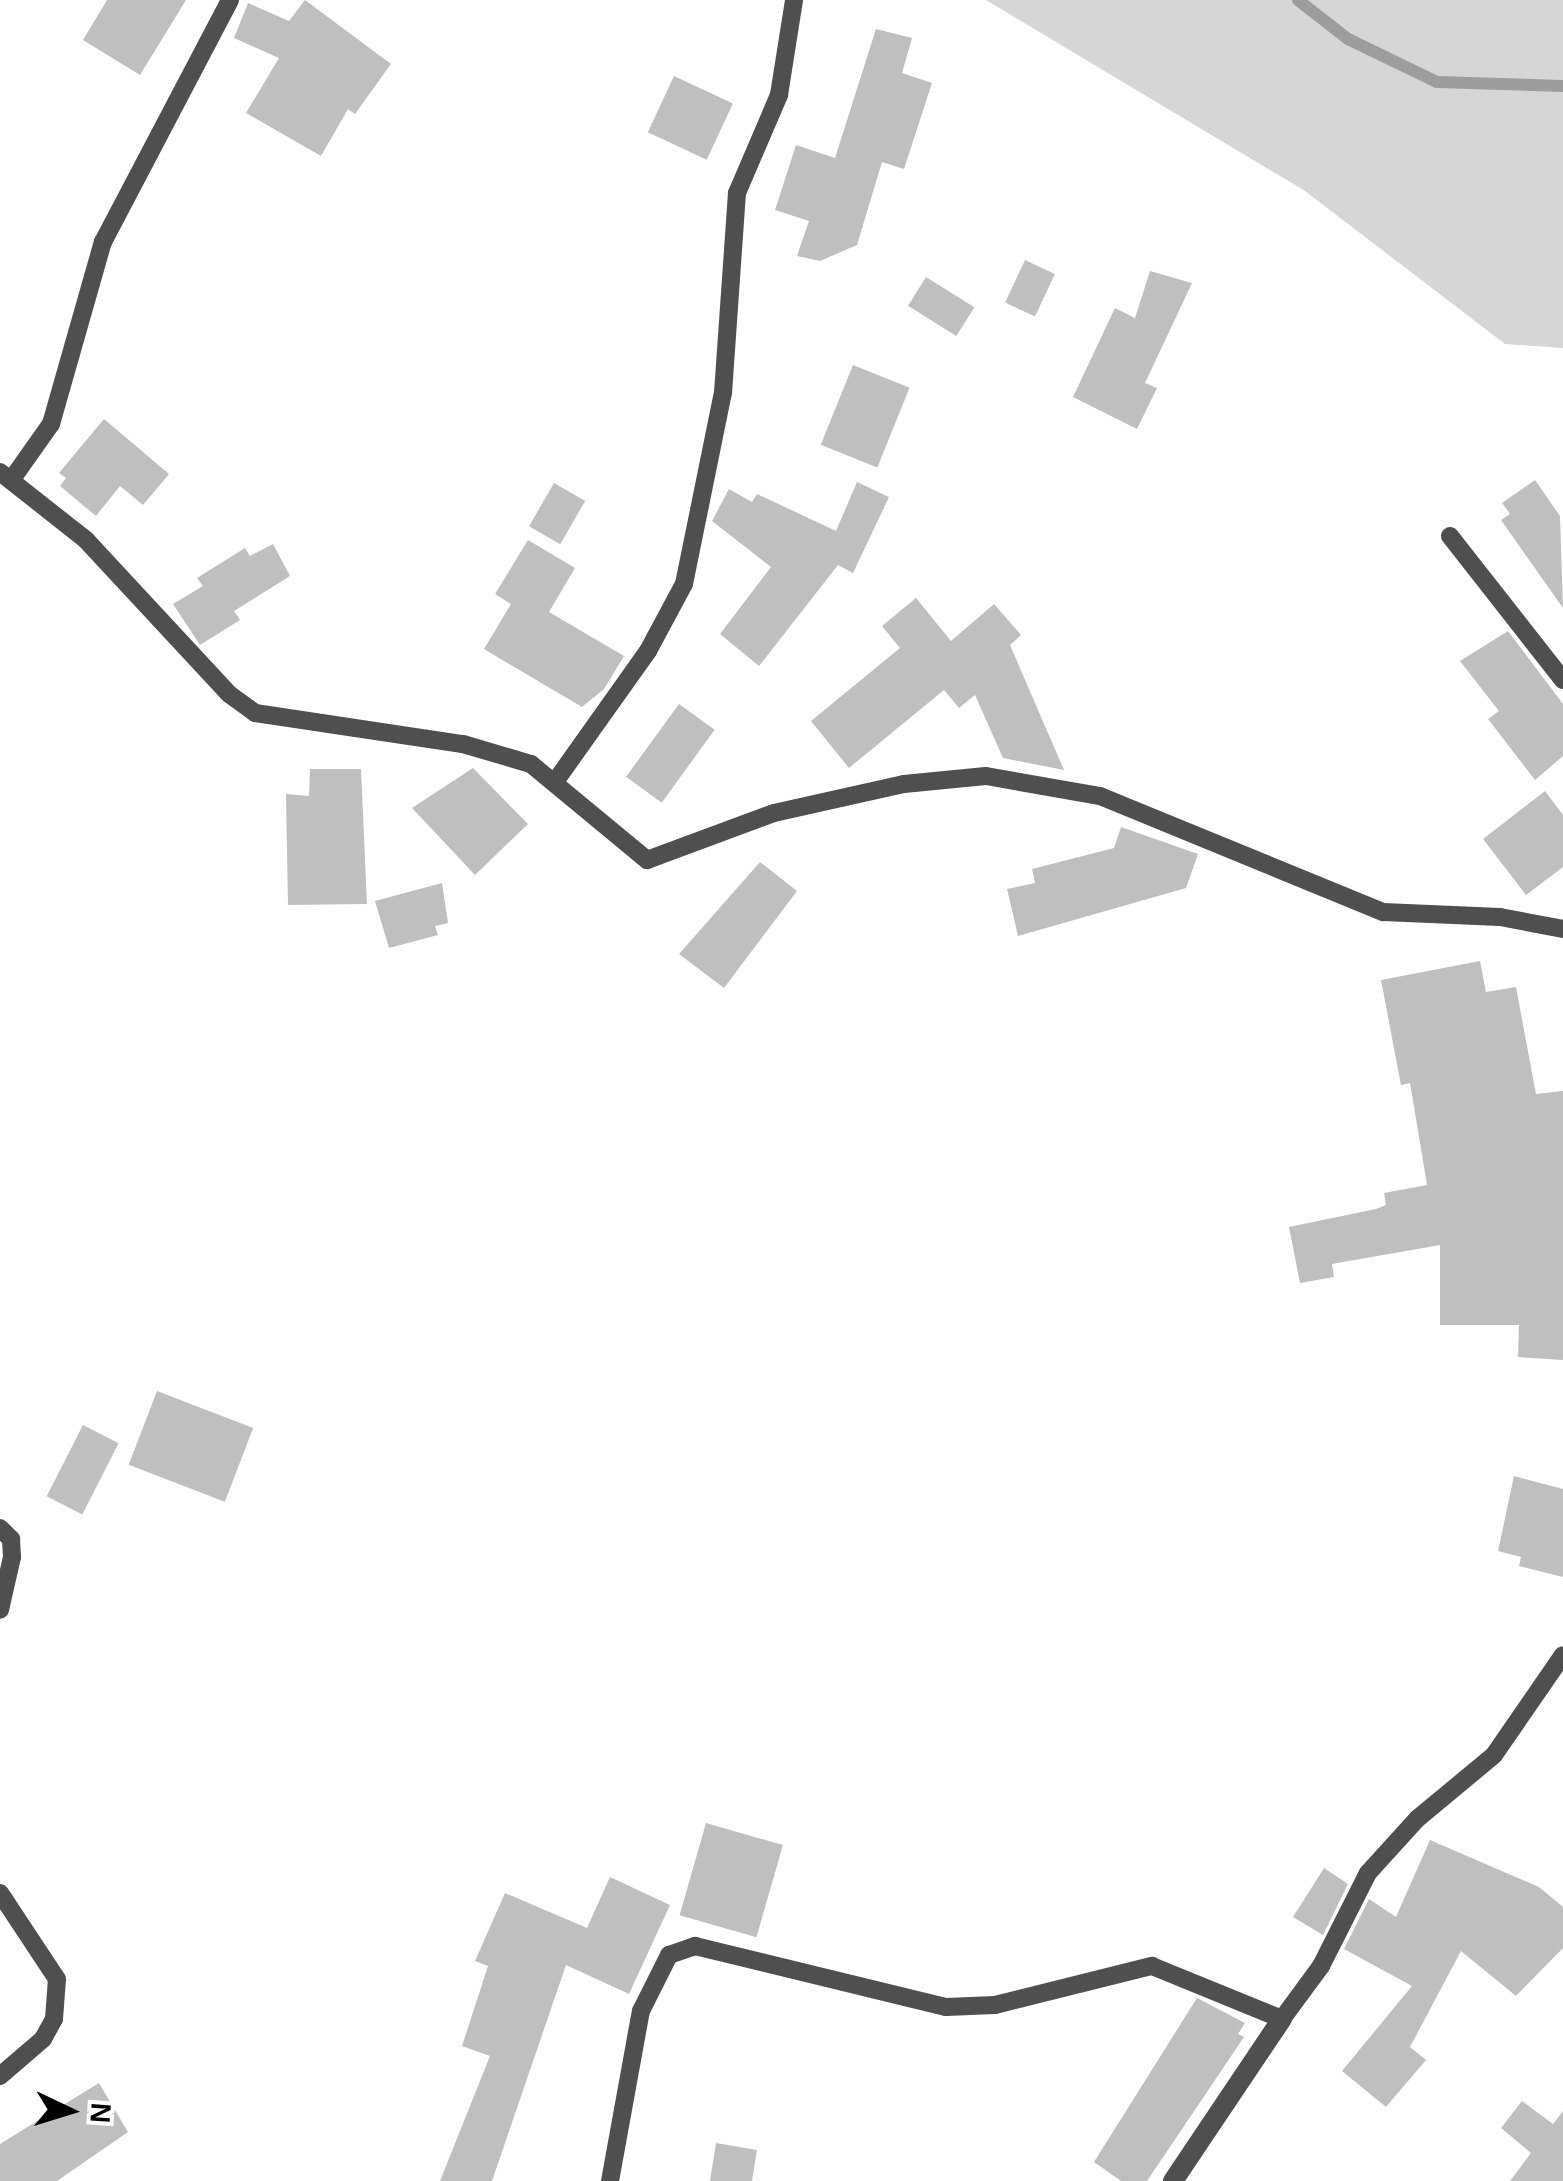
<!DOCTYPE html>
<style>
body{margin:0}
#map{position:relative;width:1563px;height:2181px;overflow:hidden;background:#fff;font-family:Helvetica,sans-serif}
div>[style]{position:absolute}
.green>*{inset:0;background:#d6d6d6}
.stream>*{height:12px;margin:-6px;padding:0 6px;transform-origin:6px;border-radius:6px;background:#9d9d9d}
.building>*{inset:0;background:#bfbfbf;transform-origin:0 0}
.service>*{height:18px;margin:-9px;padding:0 9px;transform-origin:9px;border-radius:9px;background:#4f4f4f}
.minor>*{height:20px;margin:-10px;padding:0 10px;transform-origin:10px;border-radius:10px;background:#4f4f4f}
span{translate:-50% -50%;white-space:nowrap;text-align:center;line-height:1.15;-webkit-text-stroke:10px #fff;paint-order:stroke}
.north{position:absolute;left:20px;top:2061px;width:100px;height:100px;-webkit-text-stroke:8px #fff;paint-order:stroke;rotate:94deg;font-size:28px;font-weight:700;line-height:40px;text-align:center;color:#000}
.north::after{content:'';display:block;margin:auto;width:35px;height:45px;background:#000;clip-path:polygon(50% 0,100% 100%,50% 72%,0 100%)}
</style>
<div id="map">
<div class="green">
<div style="clip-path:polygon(986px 0,1563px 0,1563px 348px,1505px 344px,1305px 191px)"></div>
</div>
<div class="stream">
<div style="left:1298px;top:0;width:63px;rotate:38deg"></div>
<div style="left:1348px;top:39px;width:99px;rotate:25.8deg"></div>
<div style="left:1437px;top:82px;width:126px;rotate:1.8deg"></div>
</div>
<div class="building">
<div style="clip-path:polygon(107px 0,186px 0,140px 75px,83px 40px)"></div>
<div style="clip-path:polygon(305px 0,391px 64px,355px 114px,348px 109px,321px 156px,246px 113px,279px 58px,234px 38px,248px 3px,289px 21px)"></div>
<div style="clip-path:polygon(876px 29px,912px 38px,902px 73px,932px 83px,904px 169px,882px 162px,857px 245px,820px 261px,797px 256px,809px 221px,775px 210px,796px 145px,835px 158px)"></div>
<div style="left:674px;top:76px;width:65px;height:62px;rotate:25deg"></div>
<div style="left:1025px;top:260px;width:33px;height:47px;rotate:25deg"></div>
<div style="clip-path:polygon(1150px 271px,1192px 283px,1145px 383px,1157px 388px,1137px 429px,1073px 397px,1115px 308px,1135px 318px)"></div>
<div style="left:926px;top:277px;width:57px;height:34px;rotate:32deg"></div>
<div style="left:853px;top:365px;width:61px;height:86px;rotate:22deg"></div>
<div style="clip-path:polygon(104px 419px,169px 474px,143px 505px,120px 486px,96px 516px,60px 486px,66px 478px,59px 473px)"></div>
<div style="clip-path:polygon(1535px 480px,1560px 516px,1563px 608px,1501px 520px,1510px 514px,1502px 503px)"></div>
<div style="clip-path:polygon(857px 482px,889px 497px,853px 573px,838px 565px,759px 666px,720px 634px,771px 567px,712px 521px,729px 489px,752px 502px,757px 494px,836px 531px)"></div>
<div style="left:554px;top:483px;width:36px;height:50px;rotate:30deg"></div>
<div style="clip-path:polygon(528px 540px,575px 568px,549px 612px,624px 656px,604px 689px,582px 707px,484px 649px,511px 604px,495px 594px)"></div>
<div style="clip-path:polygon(273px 544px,290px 576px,234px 611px,240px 620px,200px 645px,173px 604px,203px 586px,197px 578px,245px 548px,250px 556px)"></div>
<div style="clip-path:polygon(916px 598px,951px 641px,994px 604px,1021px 635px,1010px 645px,1064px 770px,1003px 758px,975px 695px,959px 708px,944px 690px,849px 768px,811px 721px,900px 648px,882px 626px)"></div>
<div style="clip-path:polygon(1508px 631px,1563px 704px,1563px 756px,1535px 780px,1488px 719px,1499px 711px,1460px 661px)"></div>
<div style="left:679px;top:704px;width:44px;height:90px;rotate:36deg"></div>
<div style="clip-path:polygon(473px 768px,528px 824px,475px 875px,412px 808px)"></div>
<div style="clip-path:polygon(310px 769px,361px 769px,367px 904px,288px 905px,286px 794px,309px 796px)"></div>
<div style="clip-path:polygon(1545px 791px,1563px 815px,1563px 867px,1526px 895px,1483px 839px)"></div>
<div style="clip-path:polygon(1121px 827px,1198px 854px,1186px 888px,1018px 936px,1007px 889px,1035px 883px,1032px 869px,1114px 848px)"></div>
<div style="clip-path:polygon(760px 862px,797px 891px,724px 988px,679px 954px)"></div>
<div style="clip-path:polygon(442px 883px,448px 923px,435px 926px,438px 935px,389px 948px,375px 901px)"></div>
<div style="clip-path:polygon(1480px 961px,1486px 992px,1516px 987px,1536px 1094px,1563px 1091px,1563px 1360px,1518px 1357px,1519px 1325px,1440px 1325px,1440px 1245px,1332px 1264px,1334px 1277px,1300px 1283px,1289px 1227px,1376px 1209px,1386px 1205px,1384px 1193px,1427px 1185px,1410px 1083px,1401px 1085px,1381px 980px)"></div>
<div style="left:157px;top:1391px;width:103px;height:79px;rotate:21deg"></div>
<div style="left:83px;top:1425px;width:40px;height:80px;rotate:27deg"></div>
<div style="clip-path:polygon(1514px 1476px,1563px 1489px,1563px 1577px,1519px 1566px,1521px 1557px,1498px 1551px)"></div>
<div style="left:706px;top:1823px;width:80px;height:96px;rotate:16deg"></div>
<div style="clip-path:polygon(1430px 1840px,1539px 1887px,1563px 1907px,1563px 1948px,1516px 1996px,1461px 1951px,1410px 2047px,1426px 2060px,1386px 2107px,1342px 2071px,1412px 1986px,1344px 1949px,1369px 1899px,1396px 1917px)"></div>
<div style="clip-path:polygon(1324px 1868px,1348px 1884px,1323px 1935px,1293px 1917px)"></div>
<div style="clip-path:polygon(610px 1877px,670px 1905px,629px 1994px,566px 1965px,492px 2181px,440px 2181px,490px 2056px,462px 2046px,488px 1966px,475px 1961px,505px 1893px,587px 1928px)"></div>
<div style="clip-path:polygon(1197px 1998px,1245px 2023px,1238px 2034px,1244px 2037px,1147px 2181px,1121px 2181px,1094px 2162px)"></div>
<div style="clip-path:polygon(99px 2083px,128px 2132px,57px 2181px,0 2181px,0 2144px)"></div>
<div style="clip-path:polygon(1522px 2101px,1553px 2124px,1563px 2111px,1563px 2181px,1510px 2181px,1531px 2153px,1501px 2128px)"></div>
<div style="clip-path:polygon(716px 2143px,757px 2150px,752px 2181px,710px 2181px)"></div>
</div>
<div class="service">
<div style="left:0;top:472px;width:110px;rotate:38.3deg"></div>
<div style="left:86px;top:540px;width:210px;rotate:47.1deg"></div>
<div style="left:229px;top:694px;width:32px;rotate:36deg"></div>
<div style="left:255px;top:713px;width:210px;rotate:8.5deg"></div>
<div style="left:463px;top:744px;width:71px;rotate:16.4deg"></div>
<div style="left:531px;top:764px;width:151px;rotate:39.6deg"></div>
<div style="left:647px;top:860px;width:135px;rotate:-20.3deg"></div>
<div style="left:774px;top:813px;width:133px;rotate:-12.6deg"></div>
<div style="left:904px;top:784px;width:82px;rotate:-5.6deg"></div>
<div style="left:986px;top:776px;width:116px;rotate:10deg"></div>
<div style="left:1100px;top:796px;width:306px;rotate:22.3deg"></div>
<div style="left:1383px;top:912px;width:117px;rotate:2.4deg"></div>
<div style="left:1500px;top:917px;width:64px;rotate:10.8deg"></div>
<div style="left:12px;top:479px;width:67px;rotate:-54.7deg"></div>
<div style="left:51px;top:424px;width:189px;rotate:-74.1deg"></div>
<div style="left:103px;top:242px;width:273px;rotate:-62.3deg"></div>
<div style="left:1450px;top:536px;width:183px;rotate:51.9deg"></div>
<div style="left:557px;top:779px;width:157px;rotate:-54.6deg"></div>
<div style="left:648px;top:651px;width:76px;rotate:-61.8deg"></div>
<div style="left:684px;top:584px;width:195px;rotate:-78.5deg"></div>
<div style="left:723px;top:393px;width:200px;rotate:-86deg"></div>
<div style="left:737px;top:193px;width:107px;rotate:-66.8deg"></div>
<div style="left:779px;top:95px;width:96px;rotate:-81deg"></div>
<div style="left:0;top:1528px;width:16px;rotate:45deg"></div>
<div style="left:11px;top:1539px;width:18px;rotate:87deg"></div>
<div style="left:12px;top:1557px;width:54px;rotate:102.8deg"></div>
<div style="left:0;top:1893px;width:103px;rotate:56.5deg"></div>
<div style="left:57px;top:1979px;width:40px;rotate:94.3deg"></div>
<div style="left:54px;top:2019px;width:23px;rotate:119deg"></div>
<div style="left:43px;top:2039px;width:57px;rotate:139.3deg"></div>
<div style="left:610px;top:2181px;width:173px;rotate:-79.7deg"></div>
<div style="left:641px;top:2011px;width:63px;rotate:-63.4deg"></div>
<div style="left:669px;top:1955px;width:28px;rotate:-19deg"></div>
<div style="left:695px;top:1946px;width:258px;rotate:13.7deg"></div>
<div style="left:946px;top:2007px;width:49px;rotate:-2.3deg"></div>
<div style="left:995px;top:2005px;width:162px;rotate:-14deg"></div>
<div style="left:1152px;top:1966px;width:140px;rotate:22.2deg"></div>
<div style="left:1282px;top:2019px;width:66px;rotate:-53.7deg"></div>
<div style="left:1321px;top:1966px;width:104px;rotate:-63.2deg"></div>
<div style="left:1368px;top:1873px;width:73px;rotate:-47.8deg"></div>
<div style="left:1417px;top:1819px;width:100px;rotate:-39.7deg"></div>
<div style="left:1494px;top:1755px;width:121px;rotate:-55.4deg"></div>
</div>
<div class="minor">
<div style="left:1173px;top:2181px;width:195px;rotate:-56.1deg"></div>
</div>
<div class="north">N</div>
</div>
